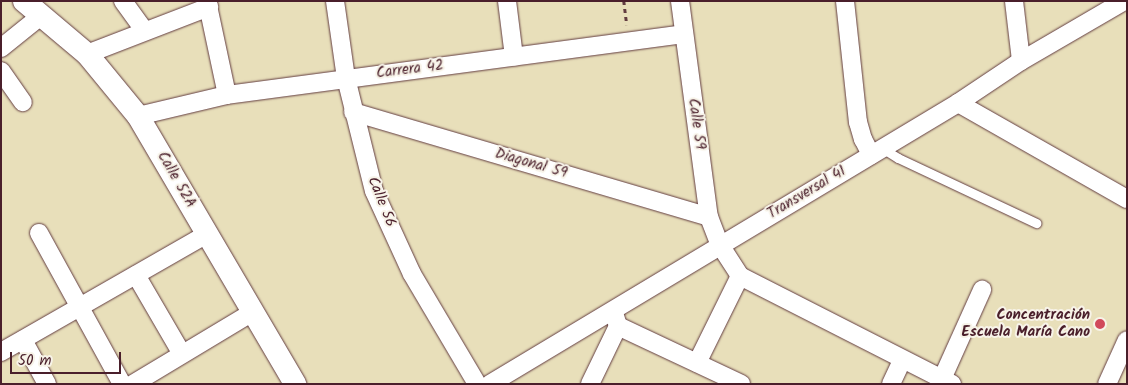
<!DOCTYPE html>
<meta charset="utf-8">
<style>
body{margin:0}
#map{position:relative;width:1128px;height:385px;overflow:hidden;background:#e8dfba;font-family:Kalam,sans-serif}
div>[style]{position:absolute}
.path>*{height:2.5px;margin-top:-1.25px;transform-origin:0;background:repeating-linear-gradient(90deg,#623c40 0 4px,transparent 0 8px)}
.roads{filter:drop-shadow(0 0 1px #623c40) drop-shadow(0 0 1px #623c40)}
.service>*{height:9px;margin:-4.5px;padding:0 4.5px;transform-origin:4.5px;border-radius:4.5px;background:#fff}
.minor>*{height:18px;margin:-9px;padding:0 9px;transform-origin:9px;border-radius:9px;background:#fff}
.tertiary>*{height:22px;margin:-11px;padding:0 11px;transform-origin:11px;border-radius:11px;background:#fff}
.dots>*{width:14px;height:14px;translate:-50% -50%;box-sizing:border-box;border:2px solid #f7f3e8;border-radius:50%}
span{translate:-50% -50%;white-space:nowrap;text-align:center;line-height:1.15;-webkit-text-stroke:4px #f7f3e8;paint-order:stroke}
.street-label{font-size:15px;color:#4a1f2b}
.poi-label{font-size:15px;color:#4a1f2b;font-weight:700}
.right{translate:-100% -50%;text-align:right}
.frame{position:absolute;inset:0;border:2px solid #4a1f2b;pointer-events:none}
.scale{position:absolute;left:10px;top:352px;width:111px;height:22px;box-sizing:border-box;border:2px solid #4a1f2b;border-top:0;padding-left:6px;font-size:15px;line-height:18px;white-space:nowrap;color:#4a1f2b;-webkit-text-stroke:4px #f7f3e8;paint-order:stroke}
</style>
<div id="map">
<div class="path">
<div style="left:624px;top:1px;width:24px;rotate:83deg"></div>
</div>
<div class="roads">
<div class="service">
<div style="left:882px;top:148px;width:19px;rotate:32deg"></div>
<div style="left:898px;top:158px;width:153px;rotate:25.2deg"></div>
</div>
<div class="minor">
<div style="left:123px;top:1px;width:37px;rotate:54deg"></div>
<div style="left:207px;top:1px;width:96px;rotate:78deg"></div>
<div style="left:335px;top:1px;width:78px;rotate:81.9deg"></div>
<div style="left:346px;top:78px;width:116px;rotate:76.1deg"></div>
<div style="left:374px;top:191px;width:91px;rotate:65.4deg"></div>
<div style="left:412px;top:274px;width:128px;rotate:59.4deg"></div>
<div style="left:507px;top:1px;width:56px;rotate:82.9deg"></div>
<div style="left:680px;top:1px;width:218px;rotate:82.4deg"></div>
<div style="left:709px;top:217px;width:30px;rotate:69deg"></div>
<div style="left:720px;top:245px;width:37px;rotate:57deg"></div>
<div style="left:740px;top:276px;width:238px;rotate:27deg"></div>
<div style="left:845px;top:1px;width:122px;rotate:83.9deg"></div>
<div style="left:858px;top:122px;width:18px;rotate:74deg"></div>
<div style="left:863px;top:139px;width:18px;rotate:63deg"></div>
<div style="left:1014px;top:1px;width:60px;rotate:83.3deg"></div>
<div style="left:1px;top:48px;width:53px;rotate:-38.8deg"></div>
<div style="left:87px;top:54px;width:131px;rotate:-21.1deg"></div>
<div style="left:1px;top:71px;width:38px;rotate:55deg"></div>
<div style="left:958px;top:103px;width:194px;rotate:29.6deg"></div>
<div style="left:353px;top:112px;width:371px;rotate:16.4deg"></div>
<div style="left:138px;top:116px;width:91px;rotate:-13.3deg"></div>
<div style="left:227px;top:95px;width:461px;rotate:-7.6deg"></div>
<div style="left:39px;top:233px;width:172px;rotate:61.2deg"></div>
<div style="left:136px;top:275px;width:91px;rotate:59.8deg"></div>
<div style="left:618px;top:326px;width:136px;rotate:25.2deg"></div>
<div style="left:23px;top:340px;width:50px;rotate:61.4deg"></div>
<div style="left:1px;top:352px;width:237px;rotate:-29.8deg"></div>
<div style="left:697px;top:363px;width:97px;rotate:-63.7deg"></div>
<div style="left:942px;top:379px;width:98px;rotate:-65.8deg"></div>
<div style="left:133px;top:384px;width:140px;rotate:-31deg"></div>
<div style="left:490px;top:384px;width:546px;rotate:-30.98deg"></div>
<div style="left:958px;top:103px;width:76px;rotate:-33.7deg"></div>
<div style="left:1021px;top:61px;width:119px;rotate:-30.2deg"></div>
<div style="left:590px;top:384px;width:64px;rotate:-64.2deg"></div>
<div style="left:618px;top:326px;width:10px;rotate:-107deg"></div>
<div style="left:891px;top:384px;width:26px;rotate:-65deg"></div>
<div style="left:1107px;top:384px;width:48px;rotate:-65.6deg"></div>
</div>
<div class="tertiary">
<div style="left:24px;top:1px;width:82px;rotate:40.1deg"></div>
<div style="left:87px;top:54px;width:80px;rotate:50.6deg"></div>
<div style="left:138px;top:116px;width:311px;rotate:59.6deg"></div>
</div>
</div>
<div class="dots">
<div style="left:1100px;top:324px;background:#d1495b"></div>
</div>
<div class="street-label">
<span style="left:410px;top:70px;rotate:-7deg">Carrera 42</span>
<span style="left:696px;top:124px;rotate:82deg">Calle 59</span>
<span style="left:531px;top:164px;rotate:16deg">Diagonal 59</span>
<span style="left:176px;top:180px;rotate:60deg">Calle 52A</span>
<span style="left:807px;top:193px;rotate:-31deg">Transversal 41</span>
<span style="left:381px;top:202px;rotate:68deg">Calle 56</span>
</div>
<div class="poi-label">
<span class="right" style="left:1090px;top:324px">Concentración<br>Escuela María Cano</span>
</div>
<div class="frame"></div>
<div class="scale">50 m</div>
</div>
